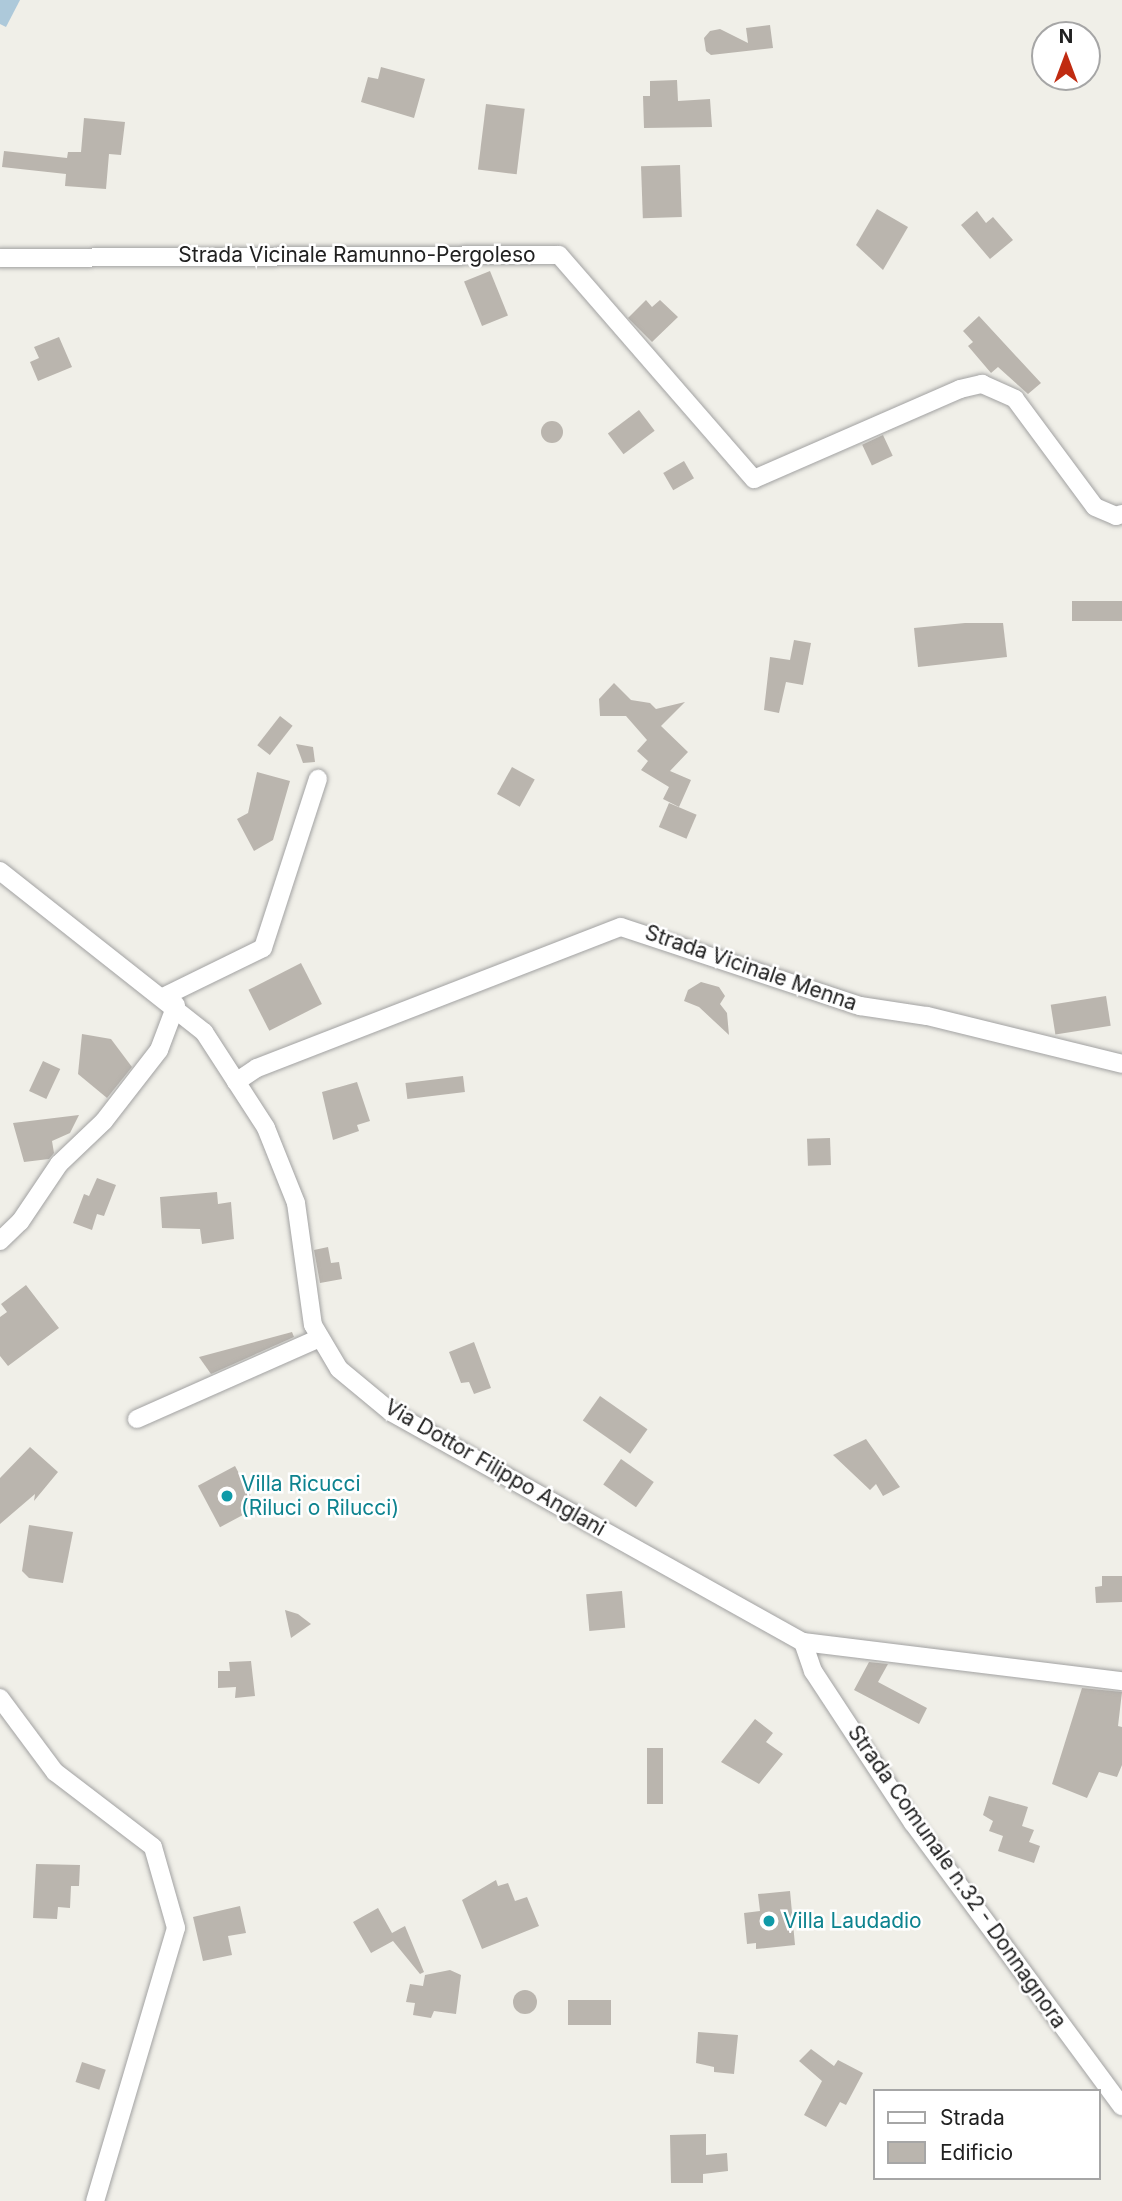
<!DOCTYPE html>
<style>
body{margin:0}
#map{position:relative;width:1122px;height:2201px;overflow:hidden;background:#f0efe8;font-family:Inter,sans-serif}
div>[style]{position:absolute}
.water>*{inset:0;background:#adc9da}
.building>*{inset:0;background:#bab5ae;transform-origin:0 0}
.round{border-radius:50%}
.roads{filter:drop-shadow(0 0 2px #a2a2a2) drop-shadow(0 0 2px #a2a2a2)}
.minor>*{height:18px;margin:-9px;padding:0 9px;transform-origin:9px;border-radius:9px;background:#fff}
.dots>*{width:19px;height:19px;translate:-50% -50%;box-sizing:border-box;border:4px solid #fff;border-radius:50%}
span{translate:-50% -50%;white-space:nowrap;text-align:center;line-height:1.15;-webkit-text-stroke:5px #fff;paint-order:stroke}
.street-label{font-size:21px;color:#212121}
.culture-label{font-size:21px;color:#0d838f}
.left{translate:0 -50%;text-align:left}
.legend{position:absolute;left:873px;top:2089px;width:228px;height:91px;box-sizing:border-box;background:#fff;border:2px solid #a6a6a6;margin:0;padding:9px 12px;list-style:none;font-size:21px;color:#212121}
.legend li{display:flex;align-items:center;gap:14px;height:35px}
.legend b{width:35px;border:2px solid #a6a6a6}
.north{position:absolute;left:1031px;top:21px;width:70px;height:70px;box-sizing:border-box;background:#fff;border:2px solid #a6a6a6;border-radius:50%;rotate:0deg;font-size:19px;font-weight:700;line-height:28px;text-align:center;color:#212121}
.north::after{content:'';display:block;margin:auto;width:24px;height:32px;background:#c02b11;clip-path:polygon(50% 0,100% 100%,50% 72%,0 100%)}
</style>
<div id="map">
<div class="water">
<div style="clip-path:polygon(0 0,20px 0,6px 27px,0 24px)"></div>
</div>
<div class="building">
<div style="clip-path:polygon(770px 25px,773px 48px,711px 55px,706px 51px,704px 38px,710px 31px,720px 29px,748px 43px,746px 28px)"></div>
<div style="clip-path:polygon(381px 67px,425px 79px,414px 118px,361px 102px,368px 77px,378px 79px)"></div>
<div style="clip-path:polygon(677px 80px,678px 101px,710px 99px,712px 127px,644px 128px,643px 96px,650px 96px,650px 81px)"></div>
<div style="left:486px;top:104px;width:39px;height:66px;rotate:7deg"></div>
<div style="clip-path:polygon(84px 118px,125px 122px,121px 155px,109px 154px,106px 189px,65px 186px,66px 174px,2px 167px,4px 151px,67px 158px,68px 152px,81px 152px)"></div>
<div style="left:680px;top:165px;width:52px;height:39px;rotate:88deg"></div>
<div style="clip-path:polygon(877px 209px,908px 227px,883px 270px,856px 245px)"></div>
<div style="clip-path:polygon(977px 211px,986px 223px,993px 217px,1013px 240px,990px 259px,961px 225px)"></div>
<div style="left:490px;top:271px;width:48px;height:28px;rotate:68deg"></div>
<div style="clip-path:polygon(646px 300px,652px 307px,660px 300px,678px 317px,652px 342px,628px 318px)"></div>
<div style="clip-path:polygon(979px 316px,1041px 383px,1028px 394px,998px 367px,991px 373px,968px 346px,973px 342px,963px 331px)"></div>
<div style="clip-path:polygon(59px 337px,72px 367px,38px 381px,30px 362px,39px 358px,34px 347px)"></div>
<div style="left:639px;top:410px;width:26px;height:39px;rotate:53deg"></div>
<div class="round" style="left:541px;top:421px;width:22px;height:22px"></div>
<div style="left:883px;top:435px;width:23px;height:23px;rotate:65deg"></div>
<div style="left:684px;top:461px;width:20px;height:24px;rotate:60deg"></div>
<div style="left:1122px;top:601px;width:20px;height:50px;rotate:90deg"></div>
<div style="clip-path:polygon(965px 623px,1003px 623px,1007px 657px,918px 667px,914px 628px)"></div>
<div style="clip-path:polygon(794px 640px,811px 643px,803px 685px,786px 682px,779px 713px,764px 710px,770px 657px,790px 660px)"></div>
<div style="clip-path:polygon(614px 683px,631px 700px,650px 703px,656px 709px,685px 702px,661px 726px,688px 752px,670px 771px,691px 780px,679px 807px,663px 799px,669px 787px,641px 770px,648px 761px,637px 751px,647px 740px,626px 716px,600px 716px,599px 699px)"></div>
<div style="left:280px;top:716px;width:16px;height:37px;rotate:38deg"></div>
<div style="clip-path:polygon(296px 744px,313px 747px,315px 762px,303px 763px)"></div>
<div style="left:512px;top:767px;width:26px;height:31px;rotate:29deg"></div>
<div style="clip-path:polygon(257px 772px,290px 781px,273px 840px,254px 851px,237px 819px,248px 813px)"></div>
<div style="left:669px;top:803px;width:30px;height:26px;rotate:23deg"></div>
<div style="left:301px;top:963px;width:46px;height:59px;rotate:63deg"></div>
<div style="clip-path:polygon(701px 982px,719px 987px,725px 996px,720px 1004px,727px 1013px,729px 1035px,699px 1007px,684px 1001px,688px 990px)"></div>
<div style="left:1106px;top:996px;width:30px;height:56px;rotate:81deg"></div>
<div style="clip-path:polygon(82px 1034px,111px 1039px,132px 1067px,107px 1098px,78px 1074px)"></div>
<div style="left:43px;top:1061px;width:19px;height:33px;rotate:25deg"></div>
<div style="left:463px;top:1076px;width:16px;height:58px;rotate:83deg"></div>
<div style="clip-path:polygon(357px 1082px,370px 1121px,357px 1125px,359px 1131px,333px 1140px,322px 1092px)"></div>
<div style="clip-path:polygon(79px 1115px,70px 1133px,52px 1141px,54px 1153px,49px 1159px,24px 1162px,13px 1123px)"></div>
<div style="left:830px;top:1138px;width:27px;height:23px;rotate:88deg"></div>
<div style="clip-path:polygon(97px 1178px,116px 1185px,104px 1216px,97px 1214px,92px 1230px,73px 1223px,84px 1194px,89px 1196px)"></div>
<div style="clip-path:polygon(217px 1192px,218px 1204px,231px 1202px,234px 1239px,202px 1244px,200px 1229px,162px 1228px,160px 1197px)"></div>
<div style="clip-path:polygon(328px 1247px,331px 1263px,339px 1262px,342px 1279px,320px 1283px,314px 1250px)"></div>
<div style="clip-path:polygon(26px 1285px,59px 1328px,8px 1366px,0 1356px,0 1317px,7px 1312px,1px 1304px)"></div>
<div style="clip-path:polygon(292px 1332px,294px 1337px,211px 1374px,199px 1357px)"></div>
<div style="clip-path:polygon(474px 1342px,491px 1388px,474px 1394px,469px 1382px,461px 1383px,449px 1352px)"></div>
<div style="left:600px;top:1396px;width:58px;height:30px;rotate:35deg"></div>
<div style="clip-path:polygon(866px 1439px,900px 1487px,883px 1496px,876px 1484px,870px 1490px,833px 1455px)"></div>
<div style="clip-path:polygon(30px 1447px,58px 1472px,34px 1501px,35px 1494px,0 1524px,0 1478px)"></div>
<div style="left:621px;top:1459px;width:40px;height:31px;rotate:35deg"></div>
<div style="left:235px;top:1466px;width:47px;height:42px;rotate:62deg"></div>
<div style="clip-path:polygon(29px 1525px,73px 1532px,63px 1583px,29px 1578px,22px 1571px)"></div>
<div style="clip-path:polygon(1102px 1576px,1122px 1576px,1122px 1602px,1096px 1603px,1095px 1587px,1102px 1586px)"></div>
<div style="left:622px;top:1591px;width:37px;height:36px;rotate:85deg"></div>
<div style="clip-path:polygon(285px 1610px,298px 1614px,311px 1624px,291px 1638px)"></div>
<div style="clip-path:polygon(251px 1661px,255px 1696px,235px 1698px,236px 1687px,218px 1688px,218px 1671px,230px 1671px,229px 1662px)"></div>
<div style="clip-path:polygon(869px 1662px,888px 1664px,878px 1682px,927px 1708px,919px 1724px,854px 1690px)"></div>
<div style="clip-path:polygon(1082px 1688px,1122px 1692px,1118px 1726px,1122px 1727px,1122px 1765px,1117px 1777px,1099px 1772px,1087px 1798px,1052px 1784px)"></div>
<div style="clip-path:polygon(755px 1719px,773px 1733px,766px 1742px,783px 1754px,759px 1784px,721px 1762px)"></div>
<div style="left:647px;top:1748px;width:16px;height:56px"></div>
<div style="clip-path:polygon(989px 1796px,1028px 1807px,1022px 1826px,1034px 1830px,1029px 1842px,1040px 1846px,1034px 1863px,998px 1851px,1003px 1836px,989px 1831px,993px 1821px,983px 1815px)"></div>
<div style="clip-path:polygon(36px 1864px,80px 1865px,79px 1886px,71px 1886px,70px 1908px,58px 1907px,57px 1919px,33px 1918px)"></div>
<div style="clip-path:polygon(496px 1880px,498px 1886px,508px 1883px,515px 1901px,527px 1897px,539px 1926px,482px 1949px,462px 1900px)"></div>
<div style="clip-path:polygon(790px 1891px,795px 1945px,756px 1949px,756px 1943px,747px 1944px,744px 1913px,760px 1911px,758px 1894px)"></div>
<div style="clip-path:polygon(240px 1906px,246px 1933px,228px 1936px,232px 1955px,203px 1961px,193px 1917px)"></div>
<div style="clip-path:polygon(378px 1908px,392px 1933px,405px 1926px,424px 1972px,420px 1974px,393px 1941px,371px 1953px,353px 1922px)"></div>
<div style="clip-path:polygon(450px 1970px,461px 1975px,456px 2014px,434px 2011px,431px 2018px,413px 2015px,415px 2003px,406px 2002px,410px 1984px,423px 1986px,425px 1975px)"></div>
<div class="round" style="left:513px;top:1990px;width:24px;height:24px"></div>
<div style="left:568px;top:2000px;width:43px;height:25px"></div>
<div style="clip-path:polygon(698px 2032px,738px 2035px,734px 2074px,714px 2072px,714px 2067px,696px 2063px)"></div>
<div style="clip-path:polygon(811px 2049px,834px 2066px,838px 2060px,863px 2073px,846px 2105px,840px 2102px,826px 2127px,804px 2115px,822px 2081px,799px 2061px)"></div>
<div style="left:82px;top:2062px;width:25px;height:21px;rotate:18deg"></div>
<div style="clip-path:polygon(706px 2134px,706px 2155px,727px 2153px,728px 2171px,703px 2174px,703px 2183px,671px 2183px,670px 2135px)"></div>
</div>
<div class="roads">
<div class="minor">
<div style="left:0;top:258px;width:559px;rotate:-0.31deg"></div>
<div style="left:559px;top:255px;width:297px;rotate:49deg"></div>
<div style="left:754px;top:479px;width:225px;rotate:-23.6deg"></div>
<div style="left:960px;top:389px;width:23px;rotate:-13deg"></div>
<div style="left:982px;top:384px;width:36px;rotate:24deg"></div>
<div style="left:1015px;top:399px;width:134px;rotate:53.5deg"></div>
<div style="left:1095px;top:507px;width:23px;rotate:23deg"></div>
<div style="left:1116px;top:516px;width:6px;rotate:-18deg"></div>
<div style="left:0;top:871px;width:260px;rotate:38.3deg"></div>
<div style="left:204px;top:1032px;width:114px;rotate:57.1deg"></div>
<div style="left:266px;top:1128px;width:81px;rotate:68.2deg"></div>
<div style="left:296px;top:1203px;width:123px;rotate:82.1deg"></div>
<div style="left:313px;top:1325px;width:51px;rotate:59.4deg"></div>
<div style="left:339px;top:1369px;width:67px;rotate:39.6deg"></div>
<div style="left:391px;top:1412px;width:472px;rotate:29.2deg"></div>
<div style="left:803px;top:1642px;width:321px;rotate:7deg"></div>
<div style="left:165px;top:996px;width:109px;rotate:-26.1deg"></div>
<div style="left:263px;top:948px;width:178px;rotate:-72deg"></div>
<div style="left:236px;top:1082px;width:25px;rotate:-34deg"></div>
<div style="left:257px;top:1068px;width:390px;rotate:-21.2deg"></div>
<div style="left:621px;top:927px;width:252px;rotate:18.3deg"></div>
<div style="left:860px;top:1006px;width:68px;rotate:8.5deg"></div>
<div style="left:927px;top:1016px;width:201px;rotate:13.8deg"></div>
<div style="left:0;top:1241px;width:28px;rotate:-44deg"></div>
<div style="left:20px;top:1222px;width:70px;rotate:-56.1deg"></div>
<div style="left:59px;top:1164px;width:62px;rotate:-43.7deg"></div>
<div style="left:104px;top:1121px;width:90px;rotate:-52.2deg"></div>
<div style="left:159px;top:1050px;width:48px;rotate:-69.3deg"></div>
<div style="left:137px;top:1419px;width:200px;rotate:-23.9deg"></div>
<div style="left:803px;top:1642px;width:31px;rotate:71deg"></div>
<div style="left:813px;top:1671px;width:182px;rotate:56.7deg"></div>
<div style="left:913px;top:1823px;width:352px;rotate:53.6deg"></div>
<div style="left:0;top:1698px;width:92px;rotate:53.4deg"></div>
<div style="left:55px;top:1772px;width:123px;rotate:37.4deg"></div>
<div style="left:153px;top:1847px;width:84px;rotate:74.1deg"></div>
<div style="left:176px;top:1928px;width:285px;rotate:106.5deg"></div>
</div>
</div>
<div class="dots">
<div style="left:227px;top:1496px;background:#0f9aa8"></div>
<div style="left:769px;top:1921px;background:#0f9aa8"></div>
</div>
<div class="street-label">
<span style="left:357px;top:255px">Strada Vicinale Ramunno-Pergoleso</span>
<span style="left:751px;top:968px;rotate:19deg">Strada Vicinale Menna</span>
<span style="left:495px;top:1468px;rotate:30deg">Via Dottor Filippo Anglani</span>
<span style="left:957px;top:1877px;rotate:55deg">Strada Comunale n.32 - Donnagnora</span>
</div>
<div class="culture-label">
<span class="left" style="left:241px;top:1496px">Villa Ricucci<br>(Riluci o Rilucci)</span>
<span class="left" style="left:783px;top:1921px">Villa Laudadio</span>
</div>
<ul class="legend">
<li><b style="height:9px;background:#fff"></b>Strada</li>
<li><b style="height:19px;background:#bab5ae"></b>Edificio</li>
</ul>
<div class="north">N</div>
</div>
